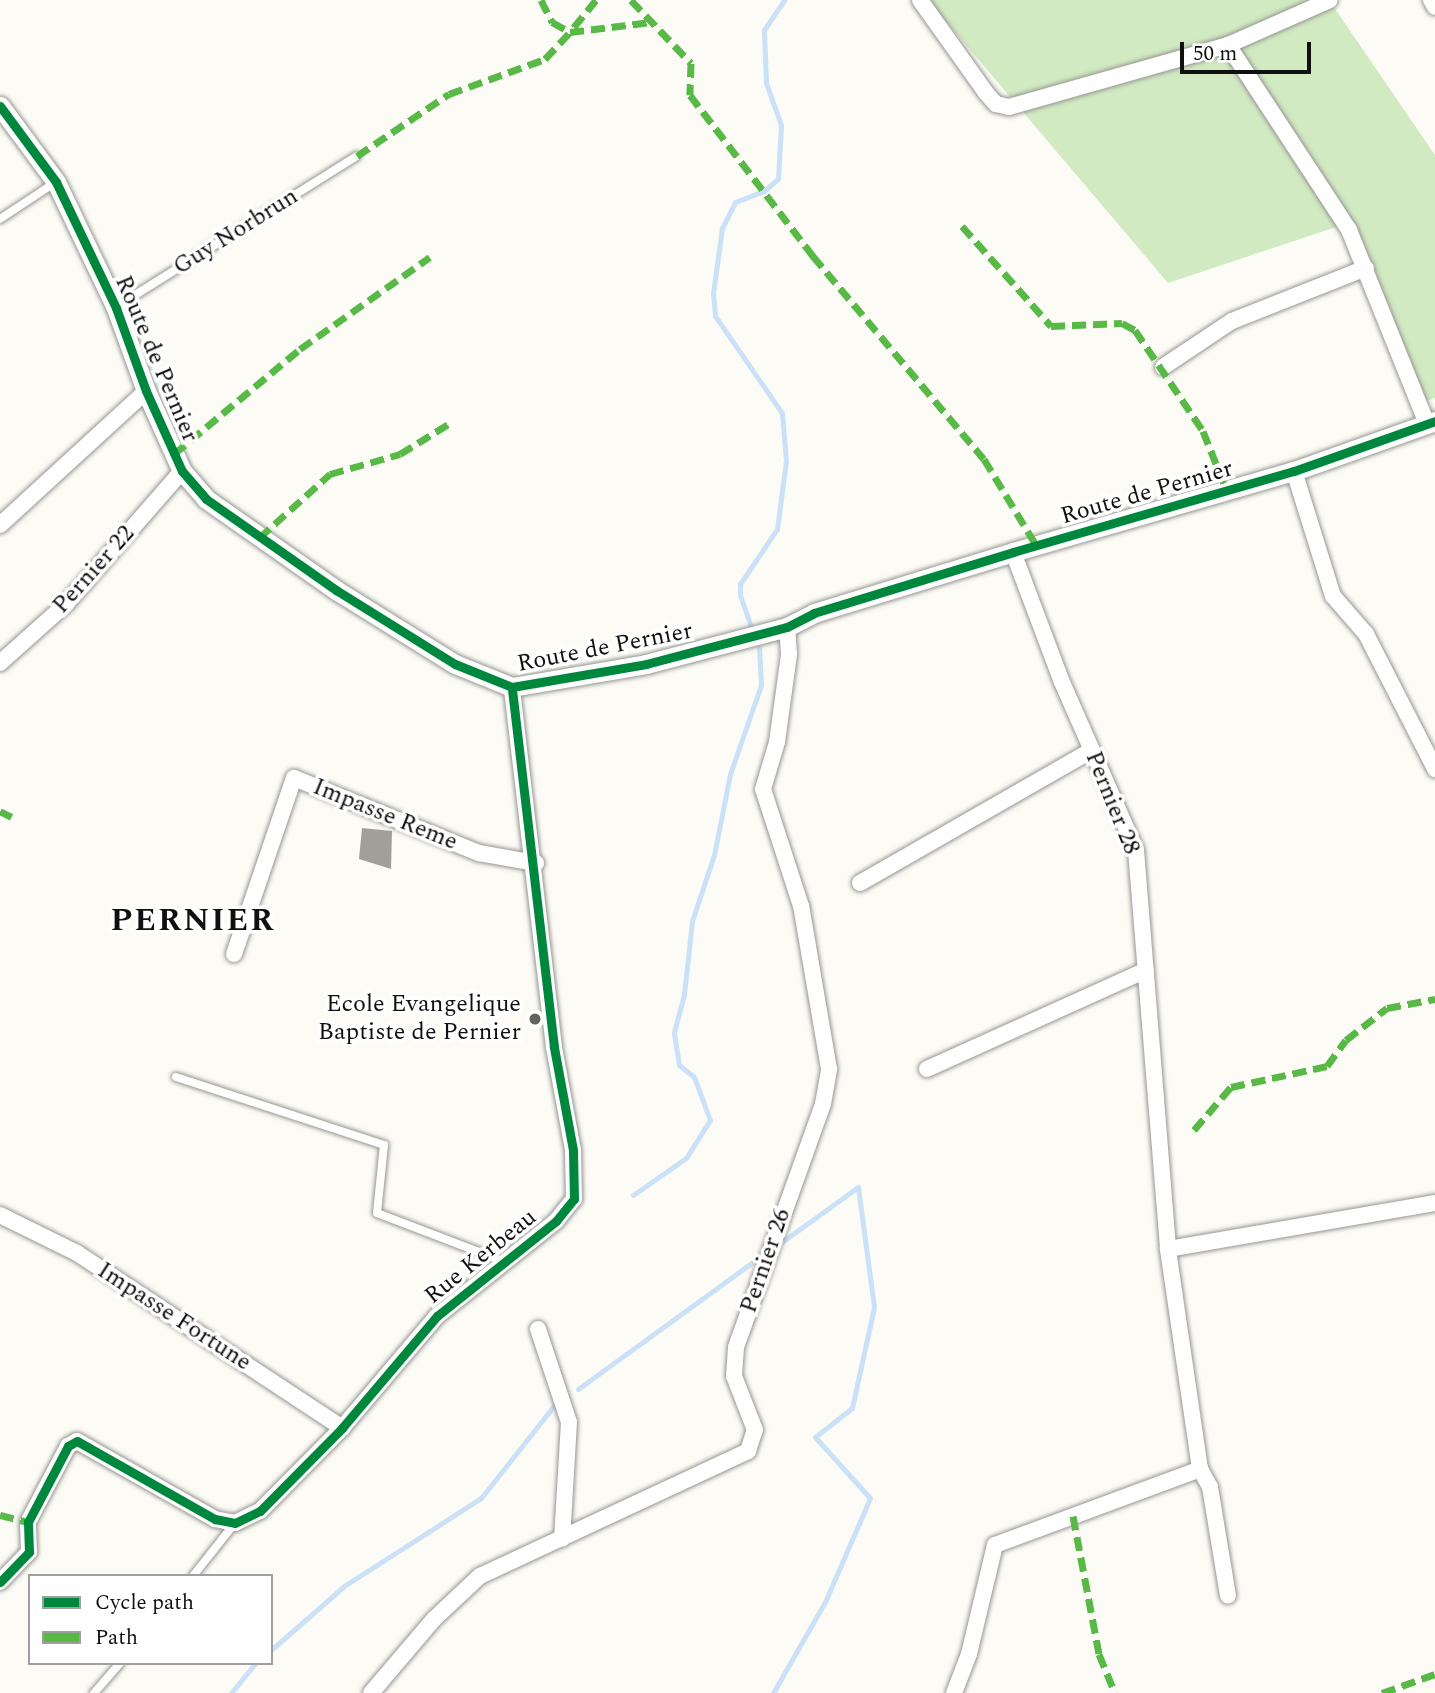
<!DOCTYPE html>
<style>
body{margin:0}
#map{position:relative;width:1435px;height:1693px;overflow:hidden;background:#fcfbf5;font-family:Spectral,serif}
div>[style]{position:absolute}
.forest>*{inset:0;background:#d1eac2}
.stream>*{height:5px;margin:-2.5px;padding:0 2.5px;transform-origin:2.5px;border-radius:2.5px;background:#cae1f7}
.building>*{inset:0;background:#a09f9a}
.roads{filter:drop-shadow(0 0 2px #969693) drop-shadow(0 0 2px #969693)}
.service>*{height:8px;margin:-4px;padding:0 4px;transform-origin:4px;border-radius:4px;background:#fffefe}
.minor>*{height:16px;margin:-8px;padding:0 8px;transform-origin:8px;border-radius:8px;background:#fffefe}
.tertiary>*{height:19px;margin:-9.5px;padding:0 9.5px;transform-origin:9.5px;border-radius:9.5px;background:#fffefe}
.quiet>*{height:7px;margin-top:-3.5px;transform-origin:0;background:repeating-linear-gradient(90deg,#58b947 0 14px,transparent 0 21px)}
.cycleway>*{height:9px;margin:-4.5px;padding:0 4.5px;transform-origin:4.5px;border-radius:4.5px;background:#00873e}
.dots>*{width:19px;height:19px;translate:-50% -50%;box-sizing:border-box;border:4px solid #fff;border-radius:50%}
span{translate:-50% -50%;white-space:nowrap;text-align:center;line-height:1.15;-webkit-text-stroke:7px #fff;paint-order:stroke}
.street-label{font-size:24px;color:#101010}
.poi-label{font-size:24px;color:#101010}
.right{translate:-100% -50%;text-align:right}
.district-label{font-size:32px;color:#101010;font-weight:700;letter-spacing:2px}
.legend{position:absolute;left:28px;top:1574px;width:245px;height:91px;box-sizing:border-box;background:#fff;border:2px solid #9f9f9f;margin:0;padding:9px 12px;list-style:none;font-size:21px;color:#101010}
.legend li{display:flex;align-items:center;gap:14px;height:35px}
.legend b{width:35px;border:2px solid #9f9f9f}
.scale{position:absolute;left:1180px;top:42px;width:131px;height:32px;box-sizing:border-box;border:4px solid #101010;border-top:0;padding-left:9px;font-size:21px;line-height:24px;white-space:nowrap;color:#101010;-webkit-text-stroke:5px #fff;paint-order:stroke}
</style>
<div id="map">
<div class="forest">
<div style="clip-path:polygon(928px 0,1329px 0,1435px 155px,1435px 398px,1417px 404px,1342px 225px,1168px 283px)"></div>
</div>
<div class="stream">
<div style="left:750px;top:624px;width:31px;rotate:-109deg"></div>
<div style="left:740px;top:595px;width:11px;rotate:-90deg"></div>
<div style="left:740px;top:584px;width:66px;rotate:-56.1deg"></div>
<div style="left:777px;top:529px;width:69px;rotate:-82.5deg"></div>
<div style="left:786px;top:461px;width:48px;rotate:-94.8deg"></div>
<div style="left:782px;top:413px;width:118px;rotate:-124.6deg"></div>
<div style="left:715px;top:316px;width:23px;rotate:-95deg"></div>
<div style="left:713px;top:293px;width:66px;rotate:-82.1deg"></div>
<div style="left:722px;top:228px;width:29px;rotate:-63deg"></div>
<div style="left:735px;top:202px;width:31px;rotate:-21deg"></div>
<div style="left:764px;top:191px;width:18px;rotate:-41deg"></div>
<div style="left:778px;top:179px;width:54px;rotate:-86.8deg"></div>
<div style="left:781px;top:125px;width:45px;rotate:-109.7deg"></div>
<div style="left:766px;top:83px;width:53px;rotate:-92.2deg"></div>
<div style="left:764px;top:30px;width:36px;rotate:-56deg"></div>
<div style="left:633px;top:1195px;width:65px;rotate:-34.9deg"></div>
<div style="left:686px;top:1158px;width:45px;rotate:-57.7deg"></div>
<div style="left:710px;top:1120px;width:46px;rotate:-110.4deg"></div>
<div style="left:694px;top:1077px;width:19px;rotate:-141deg"></div>
<div style="left:679px;top:1065px;width:33px;rotate:-99deg"></div>
<div style="left:674px;top:1032px;width:39px;rotate:-75deg"></div>
<div style="left:684px;top:994px;width:73px;rotate:-83.7deg"></div>
<div style="left:692px;top:921px;width:70px;rotate:-71.6deg"></div>
<div style="left:714px;top:855px;width:83px;rotate:-78.8deg"></div>
<div style="left:730px;top:774px;width:94px;rotate:-70.8deg"></div>
<div style="left:761px;top:685px;width:37px;rotate:-93deg"></div>
<div style="left:578px;top:1389px;width:231px;rotate:-36deg"></div>
<div style="left:271px;top:1650px;width:97px;rotate:-41.2deg"></div>
<div style="left:344px;top:1586px;width:163px;rotate:-32.7deg"></div>
<div style="left:481px;top:1498px;width:121px;rotate:-51.7deg"></div>
<div style="left:231px;top:1693px;width:38px;rotate:-51deg"></div>
<div style="left:773px;top:1693px;width:105px;rotate:-60.3deg"></div>
<div style="left:825px;top:1602px;width:113px;rotate:-66.6deg"></div>
<div style="left:870px;top:1498px;width:82px;rotate:-132deg"></div>
<div style="left:815px;top:1437px;width:47px;rotate:-38.1deg"></div>
<div style="left:852px;top:1408px;width:103px;rotate:-77.7deg"></div>
<div style="left:874px;top:1307px;width:121px;rotate:-97.6deg"></div>
<div style="left:858px;top:1187px;width:97px;rotate:144.2deg"></div>
</div>
<div class="building">
<div style="clip-path:polygon(362px 828px,392px 831px,391px 869px,359px 859px)"></div>
</div>
<div class="roads">
<div class="service">
<div style="left:0;top:219px;width:67px;rotate:-33.5deg"></div>
<div style="left:116px;top:307px;width:284px;rotate:-32.1deg"></div>
<div style="left:176px;top:1077px;width:219px;rotate:18.1deg"></div>
<div style="left:384px;top:1145px;width:68px;rotate:95.9deg"></div>
<div style="left:377px;top:1213px;width:135px;rotate:20.9deg"></div>
<div style="left:193px;top:1576px;width:68px;rotate:-51.6deg"></div>
<div style="left:94px;top:1693px;width:40px;rotate:-49deg"></div>
</div>
<div class="minor">
<div style="left:920px;top:0;width:114px;rotate:54.6deg"></div>
<div style="left:986px;top:93px;width:15px;rotate:48deg"></div>
<div style="left:996px;top:104px;width:13px;rotate:13deg"></div>
<div style="left:1009px;top:107px;width:228px;rotate:-15.8deg"></div>
<div style="left:1228px;top:45px;width:111px;rotate:-23.8deg"></div>
<div style="left:1431px;top:0;width:8px;rotate:60deg"></div>
<div style="left:1228px;top:45px;width:221px;rotate:56.8deg"></div>
<div style="left:1349px;top:230px;width:209px;rotate:68.1deg"></div>
<div style="left:1163px;top:367px;width:83px;rotate:-33.7deg"></div>
<div style="left:1232px;top:321px;width:144px;rotate:-21.6deg"></div>
<div style="left:1294px;top:471px;width:131px;rotate:72.7deg"></div>
<div style="left:1333px;top:596px;width:50px;rotate:49deg"></div>
<div style="left:1366px;top:634px;width:152px;rotate:62.9deg"></div>
<div style="left:0;top:525px;width:198px;rotate:-42.5deg"></div>
<div style="left:1013px;top:552px;width:137px;rotate:69.4deg"></div>
<div style="left:1061px;top:680px;width:186px;rotate:66.2deg"></div>
<div style="left:1136px;top:850px;width:400px;rotate:85.4deg"></div>
<div style="left:0;top:663px;width:89px;rotate:-41.8deg"></div>
<div style="left:66px;top:604px;width:176px;rotate:-48.9deg"></div>
<div style="left:860px;top:883px;width:267px;rotate:-29.8deg"></div>
<div style="left:234px;top:954px;width:186px;rotate:-71.2deg"></div>
<div style="left:294px;top:778px;width:200px;rotate:22.1deg"></div>
<div style="left:479px;top:853px;width:58px;rotate:10deg"></div>
<div style="left:927px;top:1069px;width:240px;rotate:-24.3deg"></div>
<div style="left:0;top:1215px;width:86px;rotate:26.3deg"></div>
<div style="left:77px;top:1253px;width:318px;rotate:33.4deg"></div>
<div style="left:538px;top:1329px;width:98px;rotate:71.6deg"></div>
<div style="left:569px;top:1422px;width:117px;rotate:93.4deg"></div>
<div style="left:1200px;top:1469px;width:21px;rotate:61deg"></div>
<div style="left:1210px;top:1487px;width:110px;rotate:80.6deg"></div>
<div style="left:0;top:1582px;width:42px;rotate:-46deg"></div>
<div style="left:29px;top:1552px;width:30px;rotate:-92deg"></div>
<div style="left:28px;top:1522px;width:86px;rotate:-62.2deg"></div>
<div style="left:68px;top:1446px;width:10px;rotate:-29deg"></div>
<div style="left:77px;top:1441px;width:159px;rotate:29.5deg"></div>
<div style="left:215px;top:1519px;width:20px;rotate:11deg"></div>
<div style="left:235px;top:1523px;width:28px;rotate:-26deg"></div>
<div style="left:260px;top:1511px;width:117px;rotate:-45.3deg"></div>
<div style="left:342px;top:1428px;width:147px;rotate:-49.7deg"></div>
<div style="left:437px;top:1316px;width:152px;rotate:-38.6deg"></div>
<div style="left:556px;top:1221px;width:28px;rotate:-51deg"></div>
<div style="left:574px;top:1199px;width:49px;rotate:-91.2deg"></div>
<div style="left:573px;top:1150px;width:105px;rotate:-100.5deg"></div>
<div style="left:554px;top:1047px;width:362px;rotate:-96.7deg"></div>
<div style="left:371px;top:1693px;width:97px;rotate:-49.6deg"></div>
<div style="left:434px;top:1619px;width:63px;rotate:-43.1deg"></div>
<div style="left:480px;top:1576px;width:296px;rotate:-25deg"></div>
<div style="left:748px;top:1451px;width:22px;rotate:-72deg"></div>
<div style="left:755px;top:1430px;width:58px;rotate:-111.3deg"></div>
<div style="left:734px;top:1376px;width:29px;rotate:-86deg"></div>
<div style="left:736px;top:1347px;width:258px;rotate:-70.3deg"></div>
<div style="left:823px;top:1104px;width:36px;rotate:-80deg"></div>
<div style="left:829px;top:1069px;width:165px;rotate:-99.7deg"></div>
<div style="left:801px;top:906px;width:123px;rotate:-108deg"></div>
<div style="left:763px;top:789px;width:49px;rotate:-73.4deg"></div>
<div style="left:777px;top:742px;width:89px;rotate:-82.2deg"></div>
<div style="left:789px;top:654px;width:27px;rotate:-94deg"></div>
<div style="left:954px;top:1693px;width:42px;rotate:-69deg"></div>
<div style="left:969px;top:1654px;width:112px;rotate:-76.6deg"></div>
<div style="left:995px;top:1545px;width:219px;rotate:-20.3deg"></div>
<div style="left:1200px;top:1469px;width:222px;rotate:-98.3deg"></div>
<div style="left:1168px;top:1249px;width:271px;rotate:-9.8deg"></div>
</div>
<div class="tertiary">
<div style="left:0;top:106px;width:94px;rotate:53.6deg"></div>
<div style="left:56px;top:182px;width:140px;rotate:64.5deg"></div>
<div style="left:116px;top:308px;width:88px;rotate:70.1deg"></div>
<div style="left:146px;top:391px;width:88px;rotate:65.8deg"></div>
<div style="left:182px;top:471px;width:37px;rotate:49deg"></div>
<div style="left:206px;top:499px;width:159px;rotate:35deg"></div>
<div style="left:336px;top:590px;width:140px;rotate:31.9deg"></div>
<div style="left:455px;top:664px;width:61px;rotate:22deg"></div>
<div style="left:512px;top:687px;width:136px;rotate:-9.7deg"></div>
<div style="left:646px;top:664px;width:146px;rotate:-14.7deg"></div>
<div style="left:787px;top:627px;width:30px;rotate:-27deg"></div>
<div style="left:814px;top:613px;width:208px;rotate:-17deg"></div>
<div style="left:1013px;top:552px;width:292px;rotate:-16.1deg"></div>
<div style="left:1294px;top:471px;width:150px;rotate:-19.5deg"></div>
</div>
</div>
<div class="quiet">
<div style="left:541px;top:0;width:25px;rotate:63deg"></div>
<div style="left:552px;top:22px;width:21px;rotate:29deg"></div>
<div style="left:596px;top:0;width:41px;rotate:129.1deg"></div>
<div style="left:570px;top:32px;width:82px;rotate:-7deg"></div>
<div style="left:631px;top:0;width:87px;rotate:46.4deg"></div>
<div style="left:691px;top:63px;width:32px;rotate:92deg"></div>
<div style="left:690px;top:95px;width:203px;rotate:52.6deg"></div>
<div style="left:813px;top:256px;width:265px;rotate:49.9deg"></div>
<div style="left:984px;top:459px;width:100px;rotate:58.8deg"></div>
<div style="left:357px;top:156px;width:111px;rotate:-34deg"></div>
<div style="left:449px;top:94px;width:102px;rotate:-20deg"></div>
<div style="left:545px;top:59px;width:37px;rotate:-47deg"></div>
<div style="left:962px;top:226px;width:134px;rotate:48.3deg"></div>
<div style="left:1051px;top:326px;width:71px;rotate:-2.4deg"></div>
<div style="left:1122px;top:323px;width:15px;rotate:28deg"></div>
<div style="left:1135px;top:330px;width:122px;rotate:56deg"></div>
<div style="left:1203px;top:431px;width:65px;rotate:68.2deg"></div>
<div style="left:174px;top:454px;width:164px;rotate:-39.8deg"></div>
<div style="left:300px;top:349px;width:159px;rotate:-35.3deg"></div>
<div style="left:259px;top:538px;width:96px;rotate:-42deg"></div>
<div style="left:330px;top:474px;width:73px;rotate:-15.9deg"></div>
<div style="left:400px;top:454px;width:59px;rotate:-31.8deg"></div>
<div style="left:0;top:811px;width:13px;rotate:27deg"></div>
<div style="left:1194px;top:1130px;width:57px;rotate:-49.3deg"></div>
<div style="left:1231px;top:1087px;width:98px;rotate:-12.3deg"></div>
<div style="left:1327px;top:1066px;width:32px;rotate:-54deg"></div>
<div style="left:1346px;top:1040px;width:52px;rotate:-38deg"></div>
<div style="left:1387px;top:1008px;width:49px;rotate:-10.6deg"></div>
<div style="left:0;top:1515px;width:29px;rotate:14deg"></div>
<div style="left:1073px;top:1516px;width:140px;rotate:79.3deg"></div>
<div style="left:1099px;top:1654px;width:42px;rotate:67.7deg"></div>
<div style="left:1382px;top:1693px;width:56px;rotate:-19.7deg"></div>
</div>
<div class="cycleway">
<div style="left:0;top:106px;width:94px;rotate:53.6deg"></div>
<div style="left:56px;top:182px;width:140px;rotate:64.5deg"></div>
<div style="left:116px;top:308px;width:88px;rotate:70.1deg"></div>
<div style="left:146px;top:391px;width:88px;rotate:65.8deg"></div>
<div style="left:182px;top:471px;width:37px;rotate:49deg"></div>
<div style="left:206px;top:499px;width:159px;rotate:35deg"></div>
<div style="left:336px;top:590px;width:140px;rotate:31.9deg"></div>
<div style="left:455px;top:664px;width:61px;rotate:22deg"></div>
<div style="left:512px;top:687px;width:136px;rotate:-9.7deg"></div>
<div style="left:646px;top:664px;width:146px;rotate:-14.7deg"></div>
<div style="left:787px;top:627px;width:30px;rotate:-27deg"></div>
<div style="left:814px;top:613px;width:208px;rotate:-17deg"></div>
<div style="left:1013px;top:552px;width:292px;rotate:-16.1deg"></div>
<div style="left:1294px;top:471px;width:150px;rotate:-19.5deg"></div>
<div style="left:0;top:1582px;width:42px;rotate:-46deg"></div>
<div style="left:29px;top:1552px;width:30px;rotate:-92deg"></div>
<div style="left:28px;top:1522px;width:86px;rotate:-62.2deg"></div>
<div style="left:68px;top:1446px;width:10px;rotate:-29deg"></div>
<div style="left:77px;top:1441px;width:159px;rotate:29.5deg"></div>
<div style="left:215px;top:1519px;width:20px;rotate:11deg"></div>
<div style="left:235px;top:1523px;width:28px;rotate:-26deg"></div>
<div style="left:260px;top:1511px;width:117px;rotate:-45.3deg"></div>
<div style="left:342px;top:1428px;width:147px;rotate:-49.7deg"></div>
<div style="left:437px;top:1316px;width:152px;rotate:-38.6deg"></div>
<div style="left:556px;top:1221px;width:28px;rotate:-51deg"></div>
<div style="left:574px;top:1199px;width:49px;rotate:-91.2deg"></div>
<div style="left:573px;top:1150px;width:105px;rotate:-100.5deg"></div>
<div style="left:554px;top:1047px;width:362px;rotate:-96.7deg"></div>
</div>
<div class="dots">
<div style="left:535px;top:1019px;background:#636260"></div>
</div>
<div class="street-label">
<span style="left:236px;top:232px;rotate:-32deg">Guy Norbrun</span>
<span style="left:156px;top:359px;rotate:67deg">Route de Pernier</span>
<span style="left:1147px;top:493px;rotate:-16deg">Route de Pernier</span>
<span style="left:94px;top:570px;rotate:-48deg">Pernier 22</span>
<span style="left:605px;top:648px;rotate:-11deg">Route de Pernier</span>
<span style="left:1112px;top:803px;rotate:68deg">Pernier 28</span>
<span style="left:385px;top:815px;rotate:22deg">Impasse Reme</span>
<span style="left:481px;top:1257px;rotate:-39deg">Rue Kerbeau</span>
<span style="left:766px;top:1261px;rotate:-71deg">Pernier 26</span>
<span style="left:174px;top:1317px;rotate:33deg">Impasse Fortune</span>
</div>
<div class="poi-label">
<span class="right" style="left:521px;top:1019px">Ecole Evangelique<br>Baptiste de Pernier</span>
</div>
<div class="district-label">
<span style="left:193px;top:921px">PERNIER</span>
</div>
<ul class="legend">
<li><b style="height:9px;background:#00873e"></b>Cycle path</li>
<li><b style="height:9px;background:#58b947"></b>Path</li>
</ul>
<div class="scale">50 m</div>
</div>
